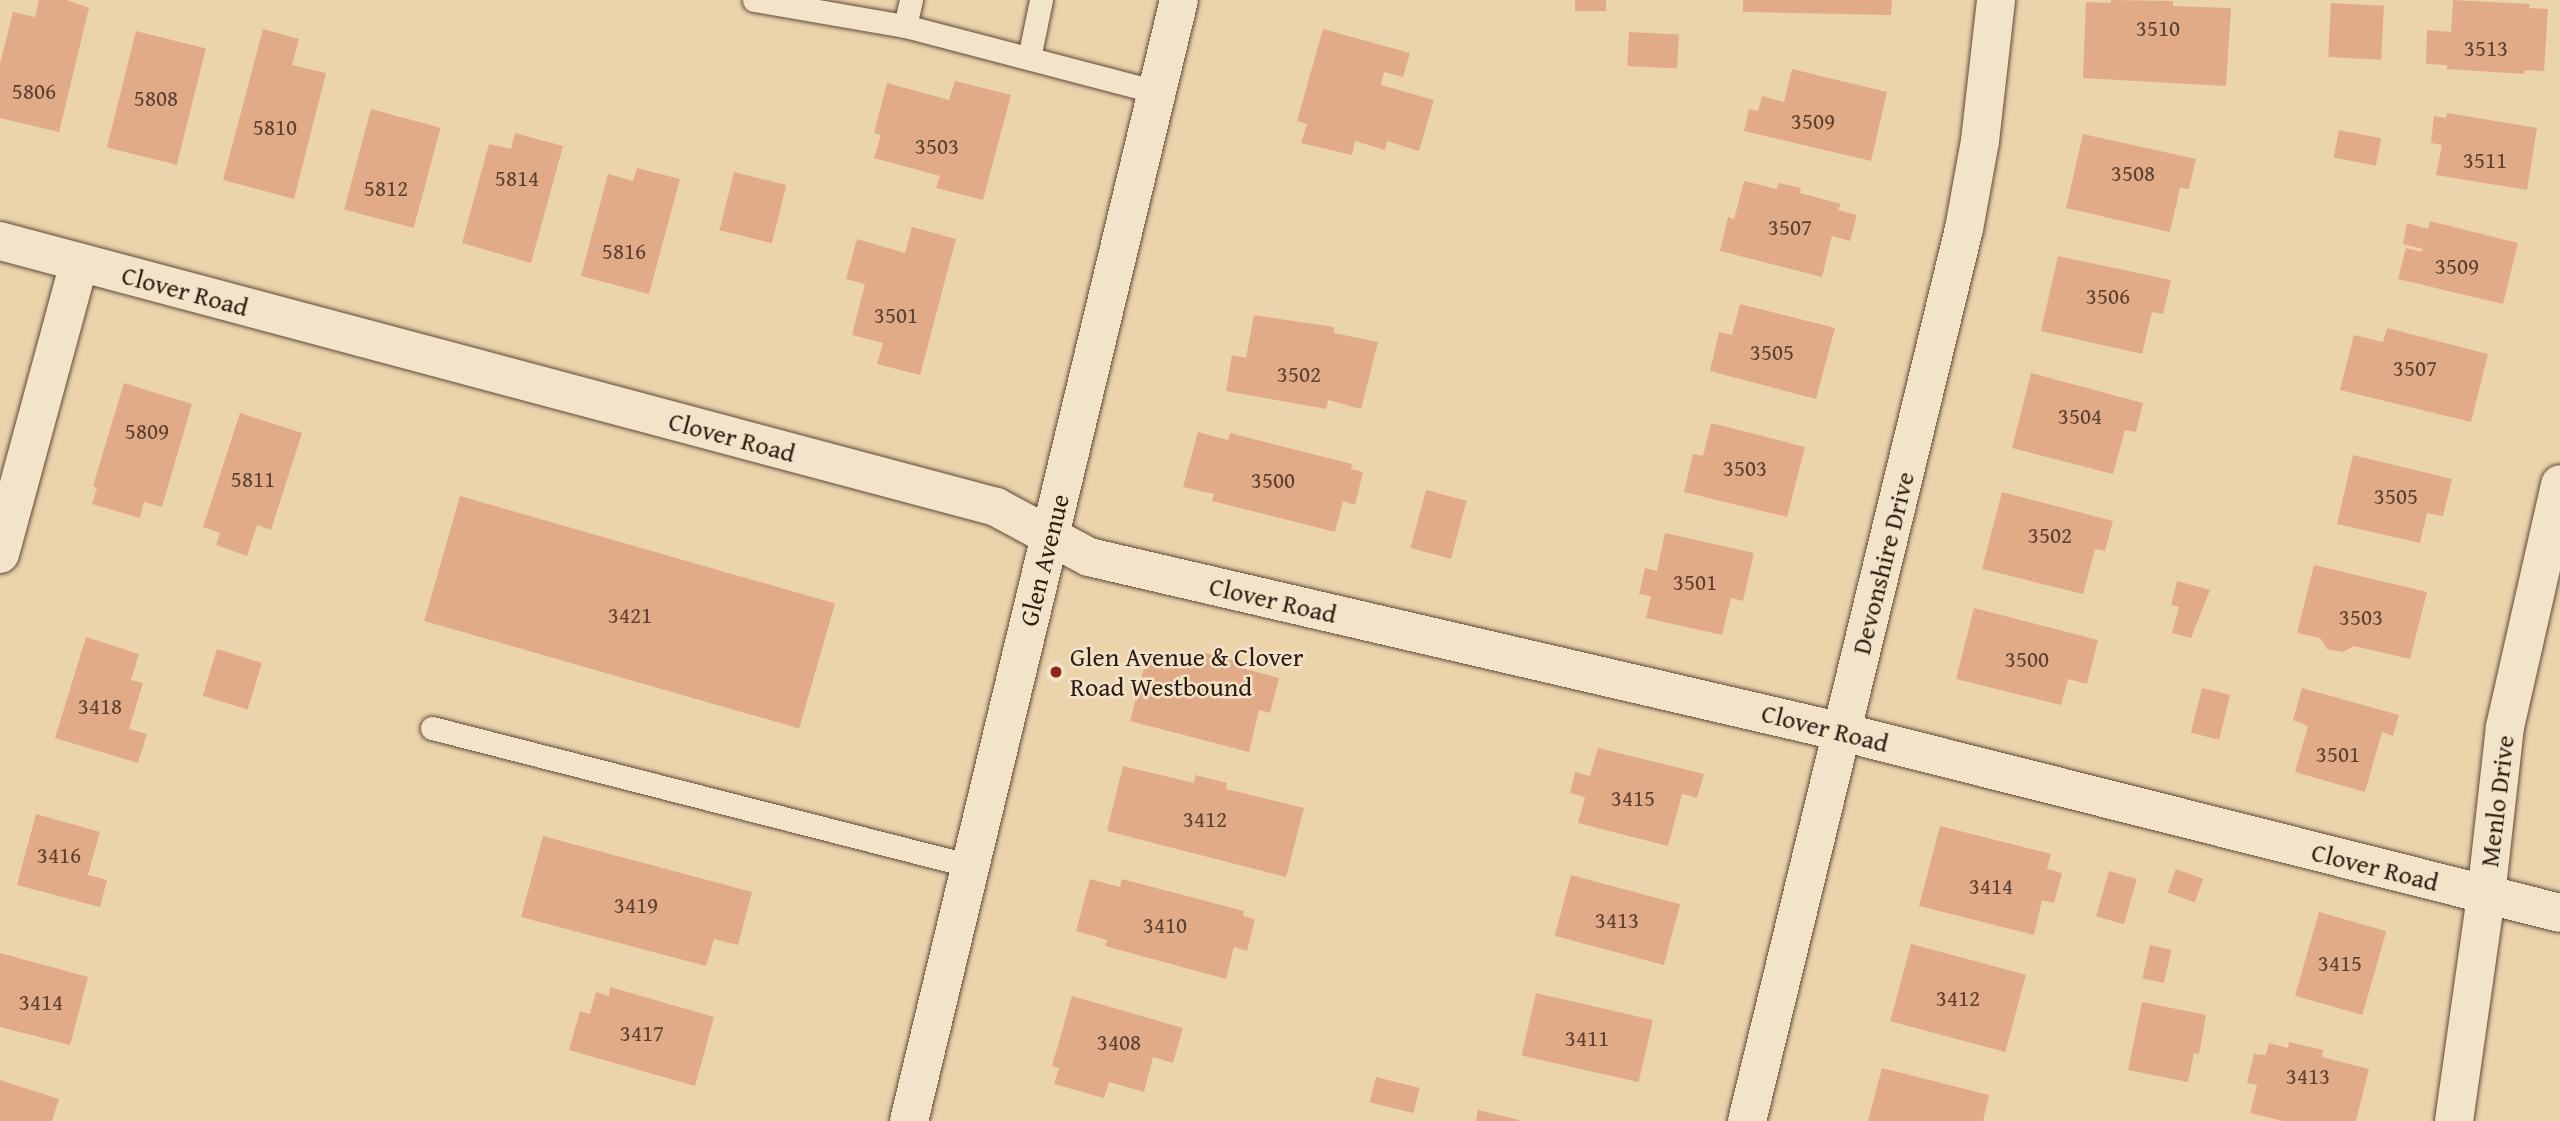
<!DOCTYPE html>
<style>
body{margin:0}
#map{position:relative;width:2560px;height:1121px;overflow:hidden;background:#ebd4ac;font-family:"Gentium Book Plus",serif}
div>[style]{position:absolute}
.building>*{inset:0;background:#e2ab87;transform-origin:0 0}
.roads{filter:drop-shadow(0 0 2px #604a39) drop-shadow(0 0 2px #604a39)}
.service>*{height:23px;margin:-11.5px;padding:0 11.5px;transform-origin:11.5px;border-radius:11.5px;background:#f2e3c9}
.minor>*{height:38px;margin:-19px;padding:0 19px;transform-origin:19px;border-radius:19px;background:#f2e3c9}
.tertiary>*{height:38px;margin:-19px;padding:0 19px;transform-origin:19px;border-radius:19px;background:#f2e3c9}
.dots>*{width:19px;height:19px;translate:-50% -50%;box-sizing:border-box;border:4px solid #f2e3c9;border-radius:50%}
span{translate:-50% -50%;white-space:nowrap;text-align:center;line-height:1.15;-webkit-text-stroke:5px #f2e3c9;paint-order:stroke}
.number-label{font-size:23px;color:#5d4030}
.number-label span{-webkit-text-stroke-width:0}
.street-label{font-size:26px;color:#311c13}
.poi-label{font-size:26px;color:#311c13}
.left{translate:0 -50%;text-align:left}
</style>
<div id="map">
<div class="building">
<div style="clip-path:polygon(39px 0,67px 0,89px 8px,59px 132px,0 118px,0 64px,13px 12px,35px 17px)"></div>
<div style="left:1575px;top:0;width:31px;height:11px"></div>
<div style="clip-path:polygon(1743px 0,1892px 0,1891px 15px,1743px 12px)"></div>
<div style="clip-path:polygon(2111px 0,2173px 1px,2173px 6px,2231px 8px,2226px 86px,2083px 78px,2086px 2px,2111px 3px)"></div>
<div style="clip-path:polygon(2453px 0,2530px 4px,2529px 8px,2548px 9px,2544px 71px,2525px 70px,2524px 74px,2447px 69px,2447px 65px,2426px 64px,2427px 30px,2451px 32px)"></div>
<div style="left:2331px;top:3px;width:53px;height:54px;rotate:3deg"></div>
<div style="clip-path:polygon(263px 29px,299px 39px,292px 65px,326px 73px,294px 199px,223px 180px)"></div>
<div style="clip-path:polygon(1323px 29px,1410px 53px,1403px 77px,1384px 72px,1381px 85px,1434px 100px,1419px 151px,1387px 141px,1385px 150px,1355px 141px,1352px 155px,1301px 143px,1307px 124px,1297px 121px)"></div>
<div style="left:136px;top:31px;width:72px;height:120px;rotate:14deg"></div>
<div style="left:1629px;top:32px;width:50px;height:34px;rotate:3deg"></div>
<div style="clip-path:polygon(1792px 69px,1887px 92px,1871px 161px,1744px 131px,1749px 109px,1758px 111px,1762px 96px,1784px 102px)"></div>
<div style="clip-path:polygon(955px 81px,1011px 95px,983px 200px,936px 188px,940px 176px,874px 158px,881px 135px,874px 133px,887px 83px,949px 100px)"></div>
<div style="left:371px;top:109px;width:72px;height:104px;rotate:15deg"></div>
<div style="clip-path:polygon(2447px 113px,2537px 128px,2527px 190px,2436px 175px,2442px 145px,2431px 143px,2434px 116px,2446px 118px)"></div>
<div style="left:2339px;top:130px;width:43px;height:28px;rotate:11deg"></div>
<div style="clip-path:polygon(515px 133px,563px 146px,531px 263px,462px 243px,489px 144px,511px 149px)"></div>
<div style="clip-path:polygon(2083px 134px,2196px 159px,2189px 189px,2180px 188px,2170px 232px,2066px 208px)"></div>
<div style="clip-path:polygon(637px 168px,680px 179px,649px 294px,581px 276px,608px 174px,633px 181px)"></div>
<div style="left:734px;top:172px;width:54px;height:60px;rotate:14deg"></div>
<div style="clip-path:polygon(1744px 181px,1777px 189px,1778px 183px,1801px 188px,1800px 193px,1841px 204px,1838px 210px,1857px 215px,1850px 241px,1832px 236px,1822px 277px,1720px 251px,1728px 217px,1734px 219px)"></div>
<div style="clip-path:polygon(2430px 221px,2518px 243px,2503px 304px,2398px 279px,2406px 248px,2422px 252px,2423px 249px,2403px 244px,2407px 223px,2428px 229px)"></div>
<div style="clip-path:polygon(912px 227px,956px 239px,920px 375px,877px 364px,883px 343px,852px 335px,865px 284px,846px 279px,857px 239px,905px 253px)"></div>
<div style="clip-path:polygon(2058px 256px,2171px 280px,2163px 314px,2152px 312px,2142px 354px,2041px 331px)"></div>
<div style="clip-path:polygon(1740px 304px,1835px 328px,1816px 399px,1710px 371px,1719px 332px,1732px 335px)"></div>
<div style="clip-path:polygon(1254px 315px,1334px 327px,1334px 333px,1378px 342px,1361px 409px,1328px 400px,1326px 409px,1226px 391px,1232px 355px,1246px 358px)"></div>
<div style="clip-path:polygon(2387px 328px,2488px 354px,2471px 422px,2340px 390px,2354px 335px,2383px 342px)"></div>
<div style="clip-path:polygon(2031px 373px,2143px 403px,2136px 432px,2125px 430px,2113px 474px,2012px 448px)"></div>
<div style="clip-path:polygon(124px 383px,192px 404px,162px 507px,144px 502px,140px 518px,92px 504px,97px 488px,93px 486px)"></div>
<div style="clip-path:polygon(240px 413px,302px 433px,271px 530px,257px 525px,247px 556px,216px 545px,220px 533px,203px 527px)"></div>
<div style="clip-path:polygon(1711px 423px,1805px 447px,1787px 517px,1684px 492px,1693px 454px,1703px 456px)"></div>
<div style="clip-path:polygon(1198px 432px,1228px 440px,1230px 433px,1352px 464px,1351px 469px,1363px 472px,1355px 505px,1343px 501px,1335px 532px,1212px 501px,1214px 494px,1183px 487px)"></div>
<div style="clip-path:polygon(2353px 455px,2452px 479px,2443px 516px,2427px 513px,2420px 543px,2337px 524px)"></div>
<div style="left:1426px;top:490px;width:42px;height:60px;rotate:15deg"></div>
<div style="clip-path:polygon(2002px 492px,2113px 521px,2105px 551px,2095px 549px,2083px 594px,1982px 569px)"></div>
<div style="left:460px;top:496px;width:390px;height:130px;rotate:16deg"></div>
<div style="clip-path:polygon(1665px 533px,1754px 553px,1743px 601px,1731px 598px,1722px 635px,1646px 618px,1651px 596px,1639px 594px,1645px 568px,1657px 571px)"></div>
<div style="clip-path:polygon(2314px 565px,2427px 592px,2410px 659px,2354px 646px,2343px 652px,2327px 649px,2320px 638px,2297px 633px)"></div>
<div style="clip-path:polygon(2177px 581px,2210px 590px,2191px 638px,2172px 633px,2179px 607px,2171px 605px)"></div>
<div style="clip-path:polygon(1974px 608px,2098px 640px,2087px 684px,2068px 679px,2061px 705px,1956px 679px)"></div>
<div style="clip-path:polygon(86px 637px,139px 654px,131px 680px,143px 683px,129px 729px,147px 734px,138px 763px,55px 738px)"></div>
<div style="left:217px;top:649px;width:47px;height:49px;rotate:17deg"></div>
<div style="clip-path:polygon(1171px 652px,1200px 660px,1202px 652px,1238px 662px,1238px 667px,1279px 678px,1270px 713px,1259px 710px,1249px 752px,1130px 721px,1148px 653px,1169px 658px)"></div>
<div style="left:2202px;top:688px;width:29px;height:46px;rotate:14deg"></div>
<div style="clip-path:polygon(2302px 688px,2399px 715px,2393px 736px,2382px 732px,2365px 792px,2295px 772px,2308px 726px,2293px 720px)"></div>
<div style="clip-path:polygon(1598px 748px,1704px 774px,1697px 798px,1682px 794px,1668px 846px,1578px 823px,1585px 797px,1570px 793px,1575px 772px,1590px 776px)"></div>
<div style="clip-path:polygon(1123px 766px,1194px 783px,1195px 775px,1227px 783px,1226px 789px,1304px 808px,1286px 877px,1107px 831px)"></div>
<div style="clip-path:polygon(36px 814px,100px 832px,88px 875px,107px 880px,100px 907px,17px 885px)"></div>
<div style="clip-path:polygon(1940px 826px,2051px 854px,2047px 869px,2062px 873px,2054px 903px,2042px 900px,2034px 935px,1919px 906px)"></div>
<div style="clip-path:polygon(543px 836px,752px 892px,738px 945px,714px 939px,706px 966px,521px 917px)"></div>
<div style="left:2176px;top:869px;width:29px;height:25px;rotate:20deg"></div>
<div style="left:2109px;top:871px;width:29px;height:47px;rotate:16deg"></div>
<div style="left:1571px;top:875px;width:113px;height:63px;rotate:15deg"></div>
<div style="clip-path:polygon(1090px 879px,1120px 887px,1122px 879px,1244px 911px,1243px 916px,1255px 919px,1247px 951px,1234px 947px,1226px 979px,1105px 946px,1107px 940px,1076px 931px)"></div>
<div style="left:2319px;top:912px;width:70px;height:87px;rotate:16deg"></div>
<div style="left:1911px;top:944px;width:119px;height:80px;rotate:15deg"></div>
<div style="left:2150px;top:945px;width:22px;height:34px;rotate:13deg"></div>
<div style="clip-path:polygon(0 953px,88px 977px,70px 1045px,0 1027px)"></div>
<div style="clip-path:polygon(610px 987px,714px 1017px,695px 1086px,569px 1050px,580px 1011px,590px 1014px,596px 992px,609px 996px)"></div>
<div style="left:1536px;top:993px;width:120px;height:64px;rotate:13deg"></div>
<div style="clip-path:polygon(1072px 996px,1183px 1028px,1173px 1063px,1153px 1057px,1144px 1092px,1109px 1082px,1104px 1098px,1054px 1084px,1059px 1068px,1052px 1066px)"></div>
<div style="clip-path:polygon(2142px 1002px,2206px 1015px,2199px 1054px,2194px 1053px,2188px 1082px,2128px 1070px)"></div>
<div style="clip-path:polygon(2289px 1042px,2323px 1050px,2322px 1057px,2369px 1069px,2356px 1121px,2283px 1121px,2250px 1113px,2257px 1085px,2247px 1083px,2254px 1054px,2266px 1055px,2269px 1043px,2288px 1048px)"></div>
<div style="clip-path:polygon(1882px 1068px,1989px 1095px,1983px 1121px,1868px 1121px)"></div>
<div style="left:1376px;top:1077px;width:45px;height:26px;rotate:14deg"></div>
<div style="clip-path:polygon(0 1080px,59px 1099px,52px 1121px,0 1121px)"></div>
<div style="clip-path:polygon(1478px 1110px,1519px 1120px,1519px 1121px,1476px 1121px)"></div>
</div>
<div class="roads">
<div class="service">
<div style="left:754px;top:0;width:153px;rotate:9.8deg"></div>
<div style="left:905px;top:26px;width:260px;rotate:14.7deg"></div>
<div style="left:905px;top:26px;width:27px;rotate:-77deg"></div>
<div style="left:1029px;top:58px;width:59px;rotate:-78.3deg"></div>
<div style="left:432px;top:728px;width:556px;rotate:14.36deg"></div>
</div>
<div class="minor">
<div style="left:0;top:241px;width:1031px;rotate:14.95deg"></div>
<div style="left:996px;top:507px;width:106px;rotate:28.3deg"></div>
<div style="left:1089px;top:557px;width:773px;rotate:13.08deg"></div>
<div style="left:1842px;top:732px;width:740px;rotate:14.15deg"></div>
<div style="left:0;top:554px;width:302px;rotate:-74.8deg"></div>
<div style="left:1747px;top:1121px;width:918px;rotate:-76.33deg"></div>
<div style="left:1964px;top:229px;width:89px;rotate:-79.7deg"></div>
<div style="left:1980px;top:141px;width:142px;rotate:-83.5deg"></div>
<div style="left:2454px;top:1121px;width:227px;rotate:-81.9deg"></div>
<div style="left:2486px;top:896px;width:170px;rotate:-83.6deg"></div>
<div style="left:2505px;top:727px;width:249px;rotate:-77.2deg"></div>
</div>
<div class="tertiary">
<div style="left:909px;top:1121px;width:1153px;rotate:-76.46deg"></div>
</div>
</div>
<div class="dots">
<div style="left:1056px;top:672px;background:#8f2418"></div>
</div>
<div class="number-label">
<span style="left:2158px;top:28px">3510</span>
<span style="left:2486px;top:48px">3513</span>
<span style="left:34px;top:91px">5806</span>
<span style="left:156px;top:98px">5808</span>
<span style="left:1813px;top:121px">3509</span>
<span style="left:275px;top:127px">5810</span>
<span style="left:937px;top:146px">3503</span>
<span style="left:2485px;top:160px">3511</span>
<span style="left:2133px;top:173px">3508</span>
<span style="left:517px;top:178px">5814</span>
<span style="left:386px;top:188px">5812</span>
<span style="left:1790px;top:227px">3507</span>
<span style="left:624px;top:251px">5816</span>
<span style="left:2457px;top:266px">3509</span>
<span style="left:2108px;top:296px">3506</span>
<span style="left:896px;top:315px">3501</span>
<span style="left:1772px;top:352px">3505</span>
<span style="left:2415px;top:368px">3507</span>
<span style="left:1299px;top:374px">3502</span>
<span style="left:2080px;top:416px">3504</span>
<span style="left:147px;top:431px">5809</span>
<span style="left:1745px;top:468px">3503</span>
<span style="left:253px;top:479px">5811</span>
<span style="left:1273px;top:480px">3500</span>
<span style="left:2396px;top:496px">3505</span>
<span style="left:2050px;top:535px">3502</span>
<span style="left:1695px;top:582px">3501</span>
<span style="left:630px;top:615px">3421</span>
<span style="left:2361px;top:617px">3503</span>
<span style="left:2027px;top:659px">3500</span>
<span style="left:100px;top:706px">3418</span>
<span style="left:2338px;top:754px">3501</span>
<span style="left:1633px;top:798px">3415</span>
<span style="left:1205px;top:819px">3412</span>
<span style="left:59px;top:855px">3416</span>
<span style="left:1991px;top:886px">3414</span>
<span style="left:636px;top:905px">3419</span>
<span style="left:1617px;top:920px">3413</span>
<span style="left:1165px;top:925px">3410</span>
<span style="left:2340px;top:963px">3415</span>
<span style="left:1958px;top:998px">3412</span>
<span style="left:41px;top:1002px">3414</span>
<span style="left:642px;top:1033px">3417</span>
<span style="left:1587px;top:1038px">3411</span>
<span style="left:1119px;top:1042px">3408</span>
<span style="left:2308px;top:1076px">3413</span>
</div>
<div class="street-label">
<span style="left:185px;top:291px;rotate:15deg">Clover Road</span>
<span style="left:732px;top:437px;rotate:15deg">Clover Road</span>
<span style="left:1044px;top:560px;rotate:-76deg">Glen Avenue</span>
<span style="left:1883px;top:563px;rotate:-76deg">Devonshire Drive</span>
<span style="left:1273px;top:600px;rotate:13deg">Clover Road</span>
<span style="left:1825px;top:728px;rotate:14deg">Clover Road</span>
<span style="left:2497px;top:801px;rotate:-83deg">Menlo Drive</span>
<span style="left:2375px;top:867px;rotate:14deg">Clover Road</span>
</div>
<div class="poi-label">
<span class="left" style="left:1070px;top:672px">Glen Avenue &amp; Clover<br>Road Westbound</span>
</div>
</div>
